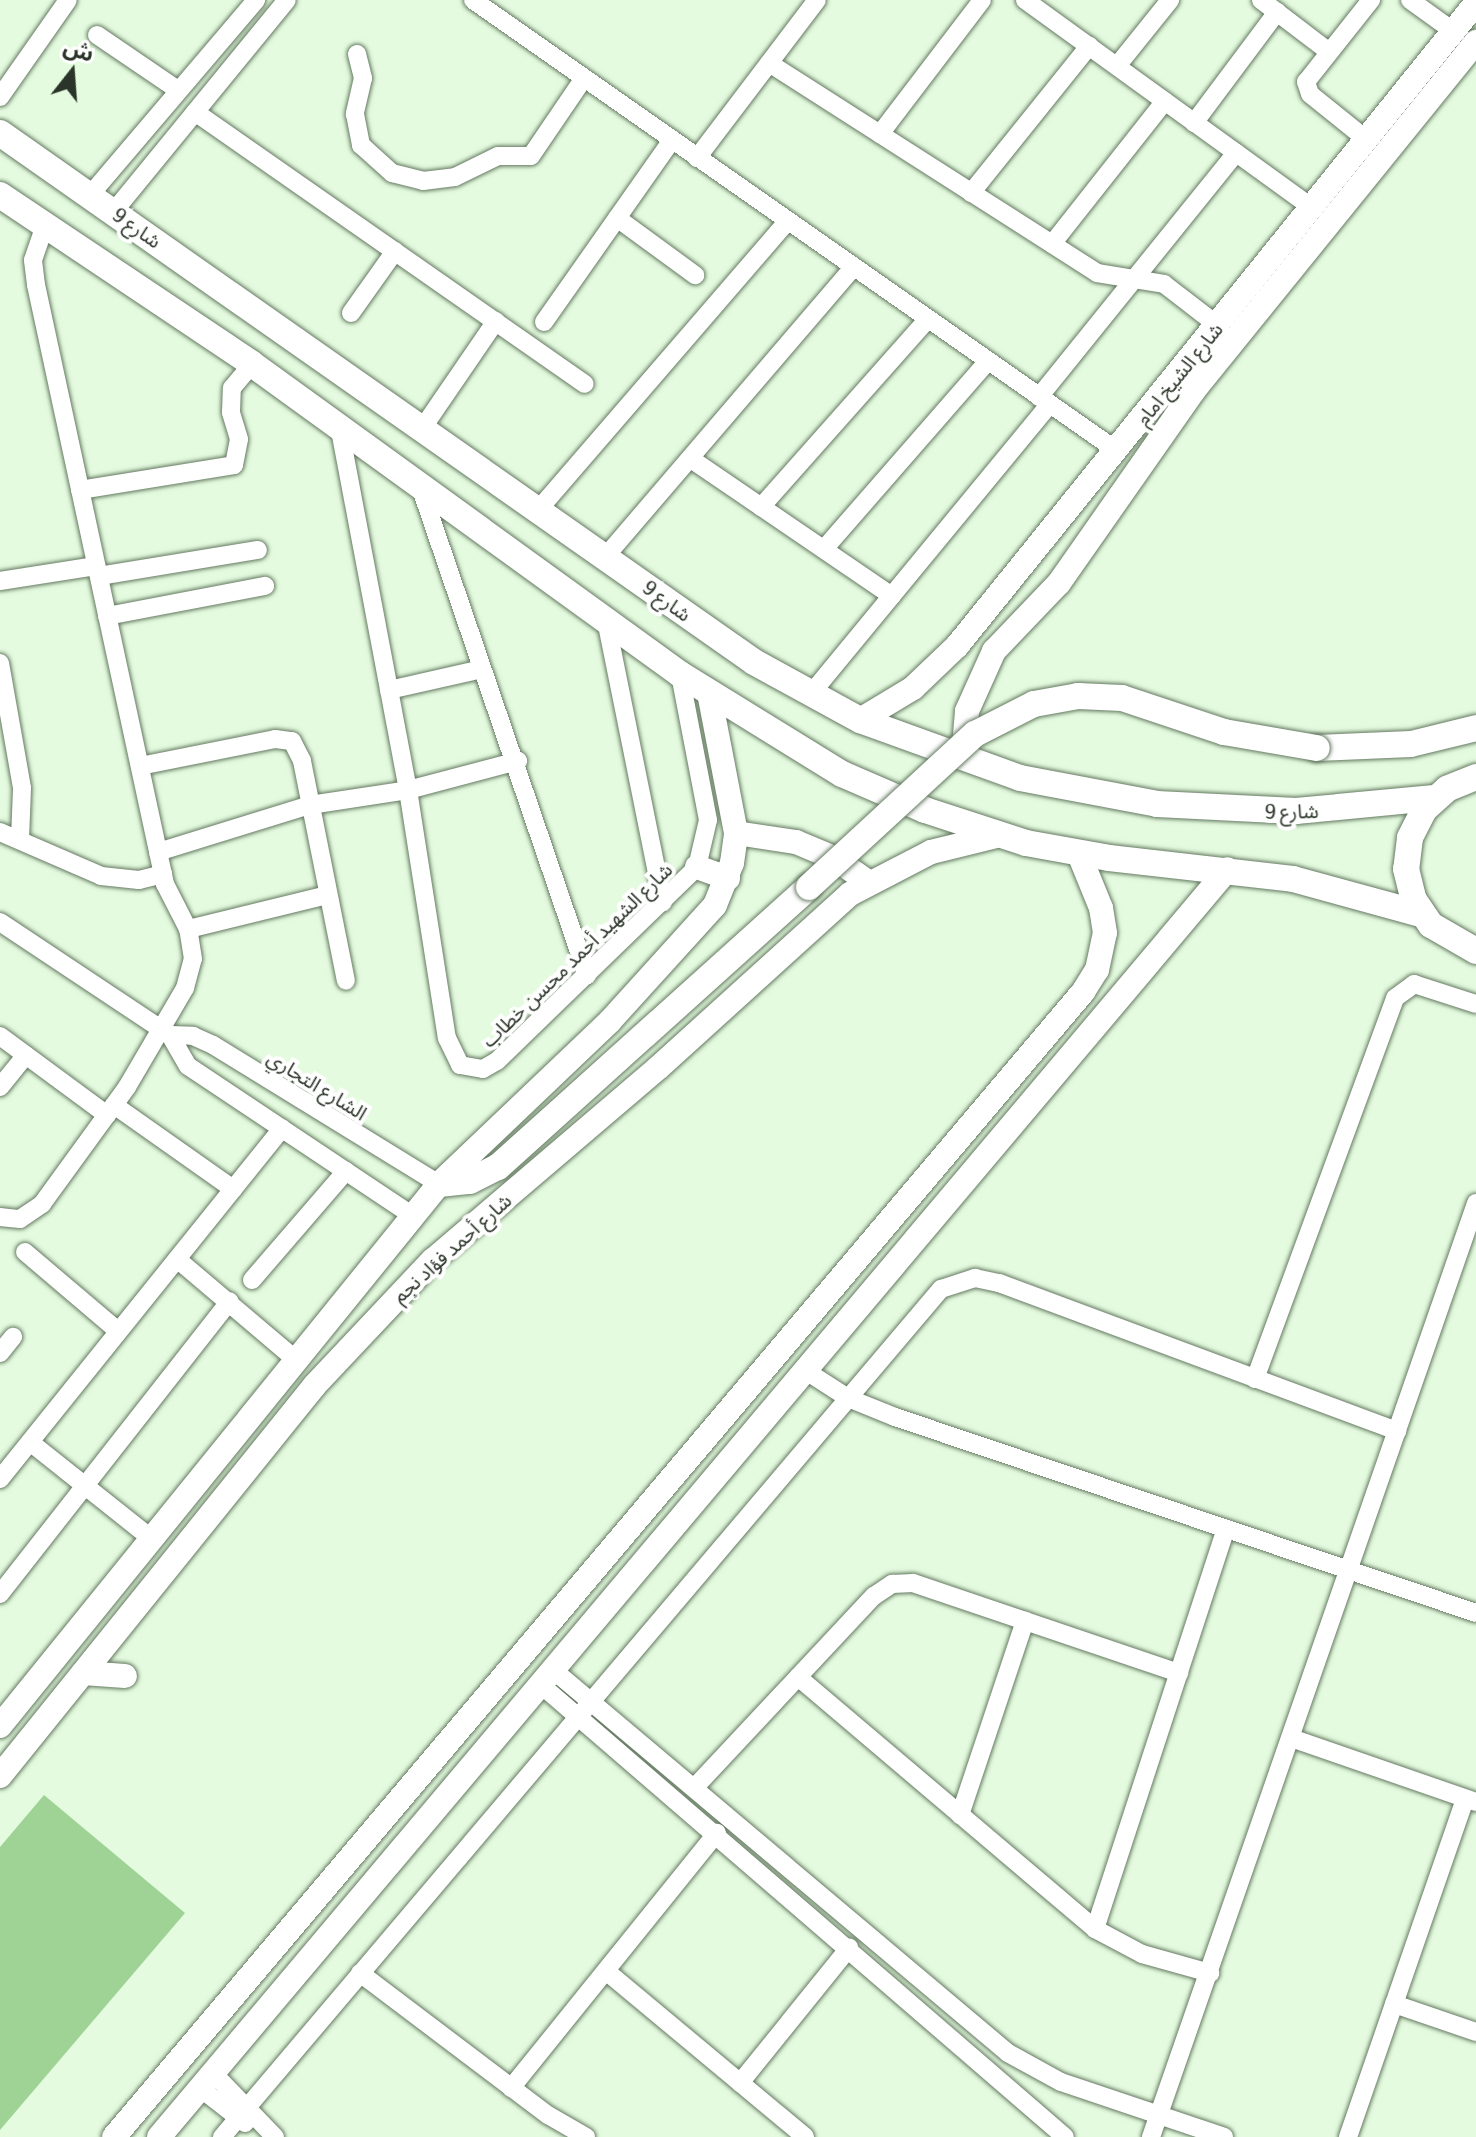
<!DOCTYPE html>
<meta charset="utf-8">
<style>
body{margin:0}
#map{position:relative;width:1476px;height:2137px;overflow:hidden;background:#e4fbdf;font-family:Literata,"Noto Sans Arabic",serif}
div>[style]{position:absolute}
.green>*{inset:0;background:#9fd396}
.roads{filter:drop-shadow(0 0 2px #647961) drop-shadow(0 0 2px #647961)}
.minor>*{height:18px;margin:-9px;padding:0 9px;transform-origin:9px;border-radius:9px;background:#fff}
.tertiary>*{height:24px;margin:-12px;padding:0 12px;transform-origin:12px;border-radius:12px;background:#fff}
.secondary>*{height:26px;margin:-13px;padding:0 13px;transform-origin:13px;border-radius:13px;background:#fff}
.bridges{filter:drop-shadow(0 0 2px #647961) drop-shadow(0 0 2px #647961)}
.secondary-bridge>*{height:26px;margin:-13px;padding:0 13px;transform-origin:13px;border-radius:13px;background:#fff}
span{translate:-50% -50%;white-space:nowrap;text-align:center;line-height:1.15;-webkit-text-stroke:8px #fff;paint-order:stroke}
.street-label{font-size:20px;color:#2b3429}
.north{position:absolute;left:32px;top:32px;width:80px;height:80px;-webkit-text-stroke:6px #fff;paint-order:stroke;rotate:17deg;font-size:22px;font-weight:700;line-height:32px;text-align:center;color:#2b3429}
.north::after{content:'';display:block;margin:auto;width:28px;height:36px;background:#2b3429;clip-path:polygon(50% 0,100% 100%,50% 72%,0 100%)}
</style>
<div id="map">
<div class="green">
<div style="clip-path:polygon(44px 1795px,185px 1913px,0 2130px,0 1847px)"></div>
</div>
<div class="roads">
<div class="minor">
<div style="left:473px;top:0;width:785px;rotate:34.99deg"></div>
<div style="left:1025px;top:0;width:354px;rotate:35.9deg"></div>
<div style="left:1261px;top:0;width:84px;rotate:37.3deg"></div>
<div style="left:1410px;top:0;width:53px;rotate:35.8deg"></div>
<div style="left:97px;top:35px;width:98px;rotate:34.2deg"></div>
<div style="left:357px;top:54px;width:25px;rotate:76deg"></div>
<div style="left:363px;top:78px;width:37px;rotate:103deg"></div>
<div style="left:355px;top:114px;width:32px;rotate:79deg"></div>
<div style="left:361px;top:145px;width:42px;rotate:42.1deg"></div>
<div style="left:392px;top:173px;width:32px;rotate:14deg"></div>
<div style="left:423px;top:181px;width:32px;rotate:-7deg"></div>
<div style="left:455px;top:177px;width:48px;rotate:-26deg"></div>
<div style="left:498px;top:156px;width:33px"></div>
<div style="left:531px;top:156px;width:94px;rotate:-55.8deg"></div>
<div style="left:769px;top:63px;width:389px;rotate:32.6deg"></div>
<div style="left:1097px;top:273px;width:68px;rotate:9.3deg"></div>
<div style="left:1164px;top:284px;width:67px;rotate:37.7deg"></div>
<div style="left:1117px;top:66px;width:85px;rotate:-51.2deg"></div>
<div style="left:0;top:97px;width:118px;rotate:-55deg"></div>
<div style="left:195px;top:112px;width:475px;rotate:34.9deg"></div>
<div style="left:1194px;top:123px;width:139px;rotate:-53.2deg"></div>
<div style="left:880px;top:134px;width:168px;rotate:-52.7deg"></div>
<div style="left:1367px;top:140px;width:73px;rotate:-141.1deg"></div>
<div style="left:1310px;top:94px;width:13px;rotate:-108deg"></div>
<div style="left:1306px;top:82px;width:105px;rotate:-51.6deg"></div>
<div style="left:697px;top:158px;width:198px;rotate:-52.8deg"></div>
<div style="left:971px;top:193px;width:189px;rotate:-51.2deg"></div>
<div style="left:91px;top:194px;width:255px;rotate:-49.6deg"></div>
<div style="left:115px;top:210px;width:271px;rotate:-50.7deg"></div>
<div style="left:617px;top:218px;width:97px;rotate:36.2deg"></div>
<div style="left:1052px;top:244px;width:182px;rotate:-51.7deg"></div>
<div style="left:351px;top:313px;width:76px;rotate:-54.6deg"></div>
<div style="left:544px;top:322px;width:223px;rotate:-54.9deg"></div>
<div style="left:1039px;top:397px;width:314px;rotate:-51.1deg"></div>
<div style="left:339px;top:425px;width:371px;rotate:79.3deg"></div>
<div style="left:408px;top:790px;width:251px;rotate:81.1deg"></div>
<div style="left:447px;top:1038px;width:30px;rotate:64deg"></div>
<div style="left:460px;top:1065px;width:23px;rotate:10deg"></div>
<div style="left:483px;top:1069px;width:16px;rotate:-30deg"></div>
<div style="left:497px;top:1061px;width:279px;rotate:-44.1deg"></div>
<div style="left:697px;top:867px;width:48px;rotate:-76.8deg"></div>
<div style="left:708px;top:820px;width:149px;rotate:-100.9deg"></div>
<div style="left:424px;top:426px;width:127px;rotate:-55.6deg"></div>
<div style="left:691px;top:459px;width:243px;rotate:34.3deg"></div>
<div style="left:420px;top:486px;width:517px;rotate:71.14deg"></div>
<div style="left:80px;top:490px;width:156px;rotate:-9.2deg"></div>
<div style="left:234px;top:465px;width:26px;rotate:-79deg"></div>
<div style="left:239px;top:439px;width:28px;rotate:-107deg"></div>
<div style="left:231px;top:412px;width:24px;rotate:-88deg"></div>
<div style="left:232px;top:388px;width:31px;rotate:-50deg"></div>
<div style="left:761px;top:507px;width:251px;rotate:-48.4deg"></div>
<div style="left:539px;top:509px;width:381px;rotate:-49.2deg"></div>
<div style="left:824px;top:549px;width:249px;rotate:-48.9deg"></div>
<div style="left:606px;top:556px;width:381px;rotate:-49.4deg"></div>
<div style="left:99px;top:576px;width:161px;rotate:-9.3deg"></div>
<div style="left:0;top:581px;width:97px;rotate:-8.9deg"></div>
<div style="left:107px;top:616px;width:161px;rotate:-10.8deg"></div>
<div style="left:606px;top:620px;width:288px;rotate:78.6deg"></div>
<div style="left:0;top:663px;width:127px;rotate:80deg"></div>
<div style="left:22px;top:788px;width:52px;rotate:92.2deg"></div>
<div style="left:389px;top:690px;width:95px;rotate:-12.7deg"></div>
<div style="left:810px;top:695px;width:377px;rotate:-50.5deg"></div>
<div style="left:140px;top:766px;width:138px;rotate:-11.3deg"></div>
<div style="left:275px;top:739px;width:17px;rotate:7deg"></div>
<div style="left:292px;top:741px;width:22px;rotate:63deg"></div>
<div style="left:302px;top:761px;width:224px;rotate:78.7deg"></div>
<div style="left:0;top:832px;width:110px;rotate:23.5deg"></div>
<div style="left:101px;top:876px;width:38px;rotate:6deg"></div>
<div style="left:139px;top:880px;width:25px;rotate:-14deg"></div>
<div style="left:158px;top:852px;width:159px;rotate:-17.2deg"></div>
<div style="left:310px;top:805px;width:99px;rotate:-8.7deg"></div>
<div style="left:408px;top:790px;width:114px;rotate:-14.8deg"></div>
<div style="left:0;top:922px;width:204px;rotate:33.6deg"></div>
<div style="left:170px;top:1035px;width:23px;rotate:2deg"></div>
<div style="left:193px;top:1036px;width:22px;rotate:24deg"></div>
<div style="left:213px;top:1045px;width:265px;rotate:31.6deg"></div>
<div style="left:188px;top:929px;width:144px;rotate:-13.7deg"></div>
<div style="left:170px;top:1035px;width:36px;rotate:60deg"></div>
<div style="left:188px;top:1066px;width:270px;rotate:33.7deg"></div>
<div style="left:0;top:1036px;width:133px;rotate:36.4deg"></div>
<div style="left:0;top:1087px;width:41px;rotate:-50.9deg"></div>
<div style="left:114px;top:1105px;width:146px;rotate:35.2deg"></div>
<div style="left:0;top:1217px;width:20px;rotate:6deg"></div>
<div style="left:20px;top:1219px;width:27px;rotate:-34deg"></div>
<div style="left:42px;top:1204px;width:145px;rotate:-54deg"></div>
<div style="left:127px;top:1087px;width:115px;rotate:-59.6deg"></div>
<div style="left:185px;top:988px;width:30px;rotate:-75deg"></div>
<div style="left:193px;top:959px;width:30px;rotate:-99deg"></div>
<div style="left:188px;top:929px;width:51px;rotate:-117.1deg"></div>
<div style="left:165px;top:884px;width:613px;rotate:-102.15deg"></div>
<div style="left:36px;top:285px;width:25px;rotate:-97deg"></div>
<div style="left:33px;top:260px;width:37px;rotate:-71deg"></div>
<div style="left:25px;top:1252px;width:121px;rotate:40.3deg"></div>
<div style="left:177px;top:1259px;width:156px;rotate:40.3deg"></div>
<div style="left:252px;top:1280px;width:144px;rotate:-49.2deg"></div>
<div style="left:0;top:1353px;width:21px;rotate:-51deg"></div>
<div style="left:803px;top:1369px;width:54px;rotate:32.8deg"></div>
<div style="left:848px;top:1398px;width:51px;rotate:22deg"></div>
<div style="left:895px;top:1417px;width:613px;rotate:18.64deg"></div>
<div style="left:1255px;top:1379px;width:406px;rotate:-69.8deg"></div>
<div style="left:1395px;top:998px;width:24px;rotate:-36deg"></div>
<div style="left:1414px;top:984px;width:65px;rotate:17.9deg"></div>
<div style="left:30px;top:1442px;width:156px;rotate:38.5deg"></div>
<div style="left:0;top:1479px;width:450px;rotate:-51.2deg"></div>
<div style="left:0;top:1594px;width:372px;rotate:-51.9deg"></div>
<div style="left:552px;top:1669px;width:596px;rotate:40.1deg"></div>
<div style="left:1008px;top:2053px;width:60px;rotate:28.7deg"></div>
<div style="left:1061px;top:2082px;width:172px;rotate:18.6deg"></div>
<div style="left:798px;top:1677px;width:390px;rotate:40.3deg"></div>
<div style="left:1095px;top:1929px;width:53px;rotate:28deg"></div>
<div style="left:1142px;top:1954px;width:71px;rotate:15.6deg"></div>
<div style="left:540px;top:1684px;width:693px;rotate:40.79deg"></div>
<div style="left:1291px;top:1738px;width:196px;rotate:19.1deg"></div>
<div style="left:695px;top:1787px;width:262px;rotate:-46.9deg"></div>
<div style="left:874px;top:1596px;width:22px;rotate:-34deg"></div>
<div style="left:892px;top:1584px;width:21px;rotate:-3deg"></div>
<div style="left:913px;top:1583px;width:281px;rotate:18.7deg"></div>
<div style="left:960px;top:1815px;width:205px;rotate:-71.5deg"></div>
<div style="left:1095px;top:1929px;width:421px;rotate:-71.9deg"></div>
<div style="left:606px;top:1971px;width:259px;rotate:39.8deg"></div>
<div style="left:360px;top:1973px;width:236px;rotate:37.1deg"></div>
<div style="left:548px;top:2115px;width:44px;rotate:30.1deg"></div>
<div style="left:1394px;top:2004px;width:87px;rotate:18.9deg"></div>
<div style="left:213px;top:2073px;width:89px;rotate:45.9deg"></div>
<div style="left:740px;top:2083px;width:174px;rotate:-51.1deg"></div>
<div style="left:200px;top:2088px;width:57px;rotate:37.9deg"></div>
<div style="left:511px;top:2088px;width:328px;rotate:-51.1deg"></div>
<div style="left:222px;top:2137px;width:1112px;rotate:-49.71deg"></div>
<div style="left:941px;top:1289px;width:36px;rotate:-18deg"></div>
<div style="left:975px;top:1278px;width:25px;rotate:12deg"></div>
<div style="left:999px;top:1283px;width:425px;rotate:20.4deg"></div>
<div style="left:1151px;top:2137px;width:989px;rotate:-70.81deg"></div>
<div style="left:1348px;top:2137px;width:358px;rotate:-70.9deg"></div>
</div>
<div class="tertiary">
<div style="left:860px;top:720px;width:62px;rotate:-31.1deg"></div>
<div style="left:913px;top:688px;width:61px;rotate:-43.7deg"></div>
<div style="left:957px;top:646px;width:826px;rotate:-51.09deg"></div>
<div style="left:963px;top:758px;width:47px;rotate:-85.1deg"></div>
<div style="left:967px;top:711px;width:66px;rotate:-65.8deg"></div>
<div style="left:994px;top:651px;width:94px;rotate:-46.3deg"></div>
<div style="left:1059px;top:583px;width:236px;rotate:-55deg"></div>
<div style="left:1194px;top:390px;width:448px;rotate:-51deg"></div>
<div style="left:736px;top:833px;width:61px;rotate:8.5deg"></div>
<div style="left:796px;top:842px;width:41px;rotate:22.8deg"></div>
<div style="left:834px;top:858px;width:42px;rotate:35.2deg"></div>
<div style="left:697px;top:867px;width:33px;rotate:20deg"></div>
<div style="left:83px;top:1673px;width:42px;rotate:4.1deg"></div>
<div style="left:0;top:1726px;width:697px;rotate:-50.99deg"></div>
<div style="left:439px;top:1184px;width:236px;rotate:-43.6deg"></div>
<div style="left:610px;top:1021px;width:156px;rotate:-47.8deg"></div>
<div style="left:715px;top:905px;width:45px;rotate:-68deg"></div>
<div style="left:732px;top:863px;width:30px;rotate:-82deg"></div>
<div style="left:736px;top:833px;width:143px;rotate:-100.9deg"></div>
<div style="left:0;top:1776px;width:502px;rotate:-51.14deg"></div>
<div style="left:315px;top:1385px;width:172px;rotate:-46.7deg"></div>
<div style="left:433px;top:1260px;width:296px;rotate:-40.5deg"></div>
<div style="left:658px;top:1068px;width:259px;rotate:-42.2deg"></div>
<div style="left:850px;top:894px;width:91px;rotate:-27.4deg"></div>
<div style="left:931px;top:852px;width:71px;rotate:-13.8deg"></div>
<div style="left:114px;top:2137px;width:1500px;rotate:-49.76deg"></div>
<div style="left:1083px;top:992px;width:26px;rotate:-58deg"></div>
<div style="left:1097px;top:970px;width:38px;rotate:-78deg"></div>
<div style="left:1105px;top:933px;width:25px;rotate:-99deg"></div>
<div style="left:1101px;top:908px;width:58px;rotate:-112.2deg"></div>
<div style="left:159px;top:2137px;width:1658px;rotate:-49.87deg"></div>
</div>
<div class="secondary">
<div style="left:0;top:133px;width:921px;rotate:35.05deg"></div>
<div style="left:754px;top:662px;width:121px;rotate:28.7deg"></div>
<div style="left:860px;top:720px;width:170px;rotate:19.9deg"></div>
<div style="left:1020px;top:778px;width:139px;rotate:10.7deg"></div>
<div style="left:1157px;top:804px;width:139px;rotate:2.9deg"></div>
<div style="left:1296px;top:811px;width:139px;rotate:-5.4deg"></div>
<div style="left:0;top:195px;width:303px;rotate:33.8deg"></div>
<div style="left:252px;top:364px;width:528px;rotate:35.92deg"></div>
<div style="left:680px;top:674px;width:190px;rotate:31.7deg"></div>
<div style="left:842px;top:774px;width:90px;rotate:23.4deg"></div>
<div style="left:925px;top:810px;width:106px;rotate:18.1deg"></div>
<div style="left:1026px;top:843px;width:84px;rotate:10.2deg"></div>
<div style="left:1109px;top:858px;width:185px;rotate:6.5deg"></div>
<div style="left:1293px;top:879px;width:133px;rotate:15.3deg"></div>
<div style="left:1317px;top:748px;width:94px;rotate:-2.4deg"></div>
<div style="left:1411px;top:744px;width:67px;rotate:-13.8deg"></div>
<div style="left:1476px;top:777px;width:31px;rotate:158deg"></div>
<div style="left:1447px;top:789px;width:31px;rotate:138deg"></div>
<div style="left:1424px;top:810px;width:31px;rotate:117deg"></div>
<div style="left:1410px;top:838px;width:31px;rotate:97deg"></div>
<div style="left:1406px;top:869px;width:32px;rotate:76deg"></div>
<div style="left:1414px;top:900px;width:30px;rotate:56deg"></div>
<div style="left:1431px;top:925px;width:52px;rotate:30deg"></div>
<div style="left:439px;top:1184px;width:31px;rotate:-6deg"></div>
<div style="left:470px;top:1181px;width:31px;rotate:-27deg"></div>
<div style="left:498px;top:1167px;width:418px;rotate:-42deg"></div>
</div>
</div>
<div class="bridges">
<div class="secondary-bridge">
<div style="left:809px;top:887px;width:226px;rotate:-42.7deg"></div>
<div style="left:975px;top:734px;width:66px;rotate:-27deg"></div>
<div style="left:1034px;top:704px;width:45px;rotate:-10.3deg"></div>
<div style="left:1078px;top:696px;width:44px;rotate:2.6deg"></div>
<div style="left:1122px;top:698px;width:108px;rotate:18.4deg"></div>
<div style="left:1224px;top:732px;width:94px;rotate:9.8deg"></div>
</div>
</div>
<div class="street-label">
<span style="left:138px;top:227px;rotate:35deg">شارع 9</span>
<span style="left:1178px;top:373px;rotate:-51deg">شارع الشيخ امام</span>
<span style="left:668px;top:600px;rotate:36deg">شارع 9</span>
<span style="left:1292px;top:810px;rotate:-1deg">شارع 9</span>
<span style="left:576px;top:954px;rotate:-44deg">شارع الشهيد أحمد محسن خطاب</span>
<span style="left:318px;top:1084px;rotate:32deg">الشارع التجاري</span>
<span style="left:451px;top:1247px;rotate:-42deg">شارع أحمد فؤاد نجم</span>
</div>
<div class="north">ش</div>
</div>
